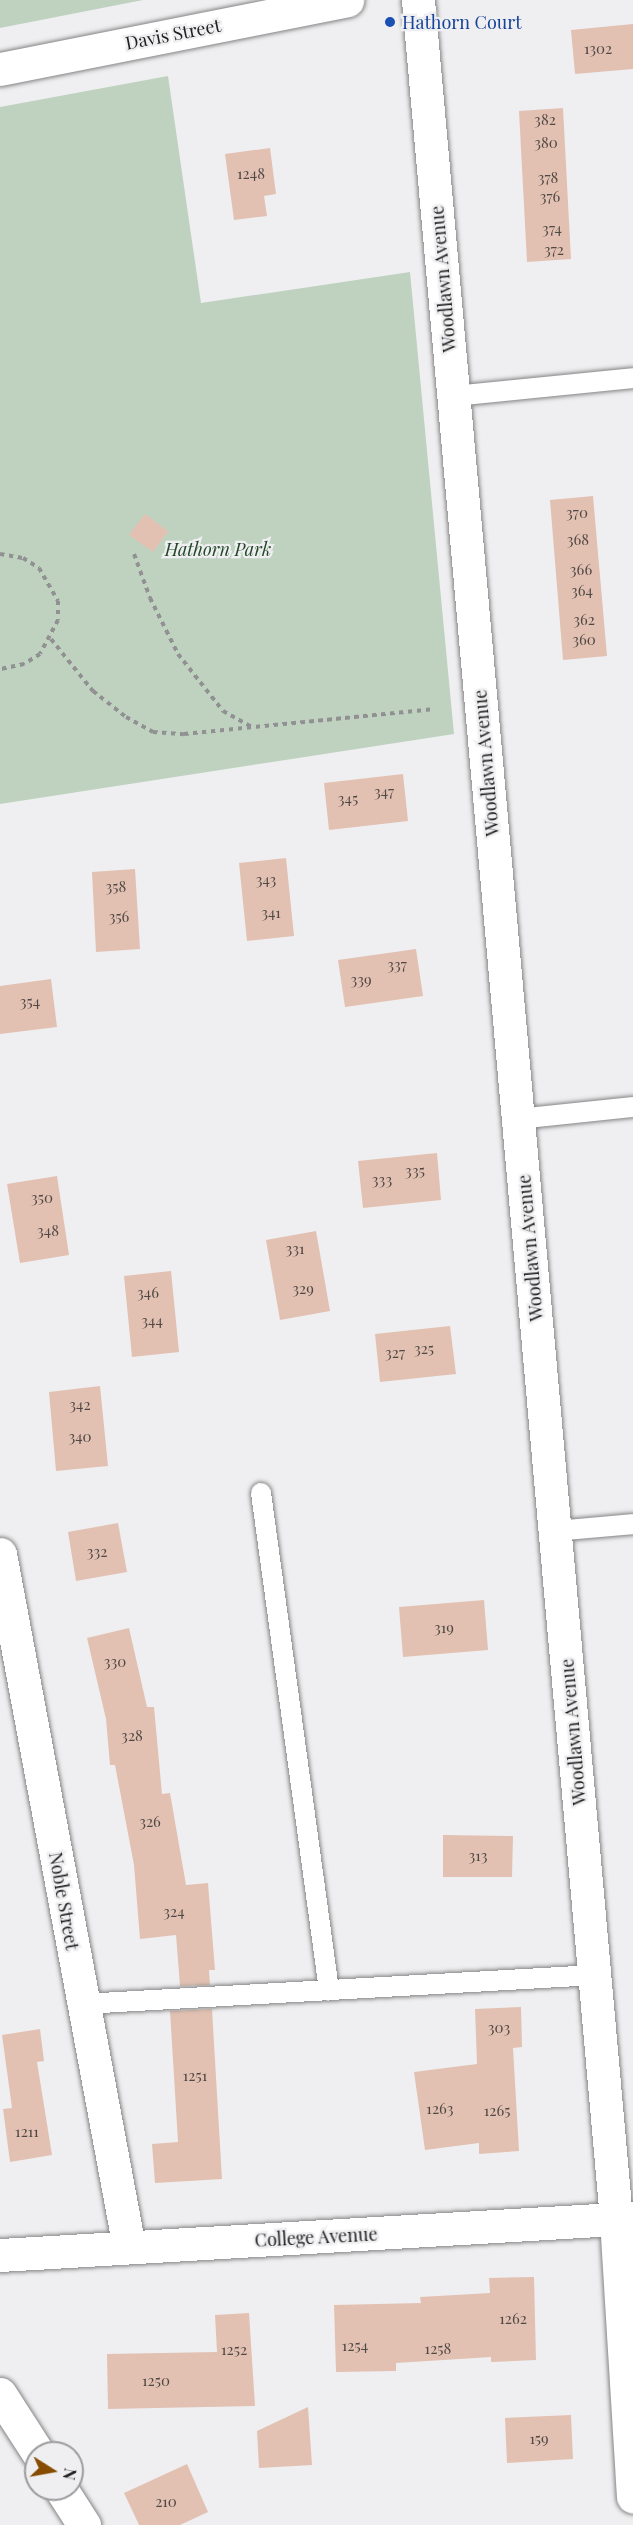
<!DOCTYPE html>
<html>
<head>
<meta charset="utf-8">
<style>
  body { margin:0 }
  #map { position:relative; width:633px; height:2525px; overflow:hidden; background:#efeff1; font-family:"Playfair Display",serif }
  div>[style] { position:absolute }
  .green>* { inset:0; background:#bfd2c0 }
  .building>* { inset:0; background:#e2c1b2 }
  .path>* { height:4px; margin-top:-2px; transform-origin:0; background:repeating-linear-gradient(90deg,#919193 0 4.5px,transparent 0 9px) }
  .roads { filter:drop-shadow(0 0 2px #858586) drop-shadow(0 0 2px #858586) }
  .service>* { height:20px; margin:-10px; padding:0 10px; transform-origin:10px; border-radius:10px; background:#fff }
  .minor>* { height:33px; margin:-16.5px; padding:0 16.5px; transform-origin:16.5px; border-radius:16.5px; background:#fff }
  .tertiary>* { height:33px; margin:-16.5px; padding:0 16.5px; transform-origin:16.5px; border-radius:16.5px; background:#fff }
  .primary>* { height:33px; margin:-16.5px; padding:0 16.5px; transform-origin:16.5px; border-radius:16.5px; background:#fff }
  .dots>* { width:16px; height:16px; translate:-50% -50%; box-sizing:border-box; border:3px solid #efeff1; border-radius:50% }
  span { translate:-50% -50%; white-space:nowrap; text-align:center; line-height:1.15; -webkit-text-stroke:4.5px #efeff1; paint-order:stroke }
  .number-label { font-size:15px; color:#504845 }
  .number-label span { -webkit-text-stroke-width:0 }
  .transit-label { font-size:18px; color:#164399 }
  .left { translate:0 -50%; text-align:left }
  .street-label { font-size:18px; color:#202021 }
  .park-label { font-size:18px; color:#214927; font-style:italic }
  .north { position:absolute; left:24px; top:2441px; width:60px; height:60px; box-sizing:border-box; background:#efeff1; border:2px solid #9c9c9e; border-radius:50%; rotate:101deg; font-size:16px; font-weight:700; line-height:24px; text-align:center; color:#202021 }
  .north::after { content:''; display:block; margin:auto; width:21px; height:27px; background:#864c01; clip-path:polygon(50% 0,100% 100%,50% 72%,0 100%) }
</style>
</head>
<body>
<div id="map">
  <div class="green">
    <div style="clip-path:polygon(0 0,143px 0,0 28px)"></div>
    <div style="clip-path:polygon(168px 76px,201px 303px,410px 272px,454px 734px,0 804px,0 107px)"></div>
  </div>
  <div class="building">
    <div style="clip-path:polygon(633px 24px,633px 69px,575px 74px,571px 30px)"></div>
    <div style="clip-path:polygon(563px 108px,571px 259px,527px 262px,519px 111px)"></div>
    <div style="clip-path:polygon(270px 148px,276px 194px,264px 196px,267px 216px,234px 220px,225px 154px)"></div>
    <div style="clip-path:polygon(593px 496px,607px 656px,563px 660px,550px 500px)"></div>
    <div style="clip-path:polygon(145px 514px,168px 531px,153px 552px,129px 535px)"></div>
    <div style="clip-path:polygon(403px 774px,408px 821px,329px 830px,324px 783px)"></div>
    <div style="clip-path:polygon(286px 858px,294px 936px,247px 941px,239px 863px)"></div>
    <div style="clip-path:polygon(135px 869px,140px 949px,96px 952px,92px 872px)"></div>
    <div style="clip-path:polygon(416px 949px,423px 996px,345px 1007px,338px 960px)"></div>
    <div style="clip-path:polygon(51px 979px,57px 1027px,0 1034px,0 986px)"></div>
    <div style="clip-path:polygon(437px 1153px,441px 1200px,363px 1208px,358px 1161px)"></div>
    <div style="clip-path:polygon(57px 1176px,69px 1255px,20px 1263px,7px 1184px)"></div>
    <div style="clip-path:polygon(316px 1231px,330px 1311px,280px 1320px,266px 1240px)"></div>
    <div style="clip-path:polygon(171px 1271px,179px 1352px,132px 1357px,124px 1276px)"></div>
    <div style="clip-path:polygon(450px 1326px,456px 1374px,380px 1382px,375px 1334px)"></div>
    <div style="clip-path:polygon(100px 1386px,108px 1466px,56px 1471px,49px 1392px)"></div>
    <div style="clip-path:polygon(118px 1523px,127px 1572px,76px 1581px,68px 1532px)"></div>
    <div style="clip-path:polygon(484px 1600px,488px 1650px,403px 1657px,399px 1607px)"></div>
    <div style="clip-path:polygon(129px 1628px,147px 1707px,154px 1707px,162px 1794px,170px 1793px,186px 1885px,208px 1883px,215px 1970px,209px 1970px,210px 1985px,180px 1986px,176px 1935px,140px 1939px,134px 1865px,115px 1765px,110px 1765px,106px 1719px,87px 1638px)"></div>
    <div style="clip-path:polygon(443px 1835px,513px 1836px,512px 1877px,443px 1877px)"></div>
    <div style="clip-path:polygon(521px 2007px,522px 2047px,513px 2048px,519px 2151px,479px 2154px,479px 2143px,425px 2150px,414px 2072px,477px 2064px,475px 2009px)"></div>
    <div style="clip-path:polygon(212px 2009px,222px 2179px,155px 2183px,152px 2144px,178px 2142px,170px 2011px)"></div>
    <div style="clip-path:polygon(40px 2029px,44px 2061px,37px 2062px,52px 2155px,10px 2162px,3px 2109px,12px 2108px,2px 2035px)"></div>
    <div style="clip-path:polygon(534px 2277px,536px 2360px,491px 2362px,491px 2357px,396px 2363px,396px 2371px,336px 2372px,334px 2305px,421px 2303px,420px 2297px,490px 2293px,489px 2278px)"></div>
    <div style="clip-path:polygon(249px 2313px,255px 2406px,108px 2409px,107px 2354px,217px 2352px,215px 2315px)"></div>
    <div style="clip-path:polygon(308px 2407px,312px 2465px,259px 2468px,257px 2431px)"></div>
    <div style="clip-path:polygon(571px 2415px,573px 2459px,507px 2463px,505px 2418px)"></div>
    <div style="clip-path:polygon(187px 2464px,208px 2512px,180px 2525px,139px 2525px,124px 2493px)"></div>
  </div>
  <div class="path">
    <div style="left:0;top:554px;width:23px;rotate:10deg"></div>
    <div style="left:23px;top:558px;width:19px;rotate:32deg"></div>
    <div style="left:39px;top:568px;width:38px;rotate:60deg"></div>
    <div style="left:58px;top:601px;width:19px;rotate:90deg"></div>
    <div style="left:58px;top:620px;width:38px;rotate:118deg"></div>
    <div style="left:40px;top:654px;width:19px;rotate:148deg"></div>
    <div style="left:24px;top:664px;width:25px;rotate:168deg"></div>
    <div style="left:134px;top:554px;width:47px;rotate:70deg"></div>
    <div style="left:150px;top:598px;width:63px;rotate:63.4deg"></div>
    <div style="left:178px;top:654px;width:73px;rotate:51.7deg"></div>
    <div style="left:223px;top:711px;width:33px;rotate:29deg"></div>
    <div style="left:51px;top:639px;width:67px;rotate:51.1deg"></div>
    <div style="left:93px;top:691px;width:42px;rotate:38.2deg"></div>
    <div style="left:126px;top:717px;width:31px;rotate:29deg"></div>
    <div style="left:153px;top:732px;width:31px;rotate:4deg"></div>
    <div style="left:184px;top:734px;width:252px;rotate:-5.7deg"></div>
  </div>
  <div class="roads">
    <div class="service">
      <div style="left:454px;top:396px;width:180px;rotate:-5.7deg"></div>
      <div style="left:518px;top:1119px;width:116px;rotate:-6deg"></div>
      <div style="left:261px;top:1493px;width:502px;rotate:82.21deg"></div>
      <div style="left:555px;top:1531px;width:78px;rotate:-5.1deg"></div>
      <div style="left:83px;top:2004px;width:513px;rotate:-3.24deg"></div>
    </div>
    <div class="minor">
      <div style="left:418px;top:0;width:2228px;rotate:84.9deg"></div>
      <div style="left:0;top:1554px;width:705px;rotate:79.46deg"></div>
      <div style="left:0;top:2394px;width:70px;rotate:57.2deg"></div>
      <div style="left:61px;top:2489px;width:43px;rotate:57.4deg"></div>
    </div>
    <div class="tertiary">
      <div style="left:0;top:69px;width:354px;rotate:-11.2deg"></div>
    </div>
    <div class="primary">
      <div style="left:616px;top:2219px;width:278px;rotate:86.5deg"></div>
      <div style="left:0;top:2255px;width:634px;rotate:-3.35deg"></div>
    </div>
  </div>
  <div class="dots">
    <div style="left:390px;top:22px;background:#1a4fb4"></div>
  </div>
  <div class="number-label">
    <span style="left:598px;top:49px">1302</span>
    <span style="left:545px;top:120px">382</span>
    <span style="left:546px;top:143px">380</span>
    <span style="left:251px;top:174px">1248</span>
    <span style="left:548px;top:178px">378</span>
    <span style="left:550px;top:197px">376</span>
    <span style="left:552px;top:229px">374</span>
    <span style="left:554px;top:250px">372</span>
    <span style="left:577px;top:513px">370</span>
    <span style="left:578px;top:540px">368</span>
    <span style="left:581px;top:570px">366</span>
    <span style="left:582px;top:591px">364</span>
    <span style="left:584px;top:620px">362</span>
    <span style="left:584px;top:640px">360</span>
    <span style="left:384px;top:792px">347</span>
    <span style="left:348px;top:799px">345</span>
    <span style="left:266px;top:880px">343</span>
    <span style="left:116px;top:887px">358</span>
    <span style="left:271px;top:913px">341</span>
    <span style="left:119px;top:917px">356</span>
    <span style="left:397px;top:965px">337</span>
    <span style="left:361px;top:980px">339</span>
    <span style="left:30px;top:1002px">354</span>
    <span style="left:415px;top:1171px">335</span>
    <span style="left:382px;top:1180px">333</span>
    <span style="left:42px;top:1198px">350</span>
    <span style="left:48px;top:1231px">348</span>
    <span style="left:295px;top:1249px">331</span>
    <span style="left:303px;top:1289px">329</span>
    <span style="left:148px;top:1293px">346</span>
    <span style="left:152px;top:1321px">344</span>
    <span style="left:424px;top:1349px">325</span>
    <span style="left:395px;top:1353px">327</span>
    <span style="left:80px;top:1405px">342</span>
    <span style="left:80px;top:1437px">340</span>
    <span style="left:97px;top:1552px">332</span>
    <span style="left:444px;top:1628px">319</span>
    <span style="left:115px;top:1662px">330</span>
    <span style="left:132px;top:1736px">328</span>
    <span style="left:150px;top:1822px">326</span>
    <span style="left:478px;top:1856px">313</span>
    <span style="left:174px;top:1912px">324</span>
    <span style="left:499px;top:2028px">303</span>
    <span style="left:195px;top:2076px">1251</span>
    <span style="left:440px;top:2109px">1263</span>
    <span style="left:497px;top:2111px">1265</span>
    <span style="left:27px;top:2132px">1211</span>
    <span style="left:513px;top:2319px">1262</span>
    <span style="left:355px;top:2346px">1254</span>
    <span style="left:438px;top:2349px">1258</span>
    <span style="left:234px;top:2350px">1252</span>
    <span style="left:156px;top:2381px">1250</span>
    <span style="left:539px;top:2439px">159</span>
    <span style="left:166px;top:2502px">210</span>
  </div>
  <div class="transit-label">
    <span class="left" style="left:402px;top:22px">Hathorn Court</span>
  </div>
  <div class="street-label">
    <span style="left:173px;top:34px;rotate:-11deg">Davis Street</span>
    <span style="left:443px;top:279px;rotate:-95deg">Woodlawn Avenue</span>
    <span style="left:486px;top:763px;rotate:-95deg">Woodlawn Avenue</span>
    <span style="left:530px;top:1248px;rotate:-95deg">Woodlawn Avenue</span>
    <span style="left:573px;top:1732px;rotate:-95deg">Woodlawn Avenue</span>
    <span style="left:64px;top:1901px;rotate:80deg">Noble Street</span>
    <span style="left:316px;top:2237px;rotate:-3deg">College Avenue</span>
  </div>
  <div class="park-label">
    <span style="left:218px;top:549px">Hathorn Park</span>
  </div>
  <div class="north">N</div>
</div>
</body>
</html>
